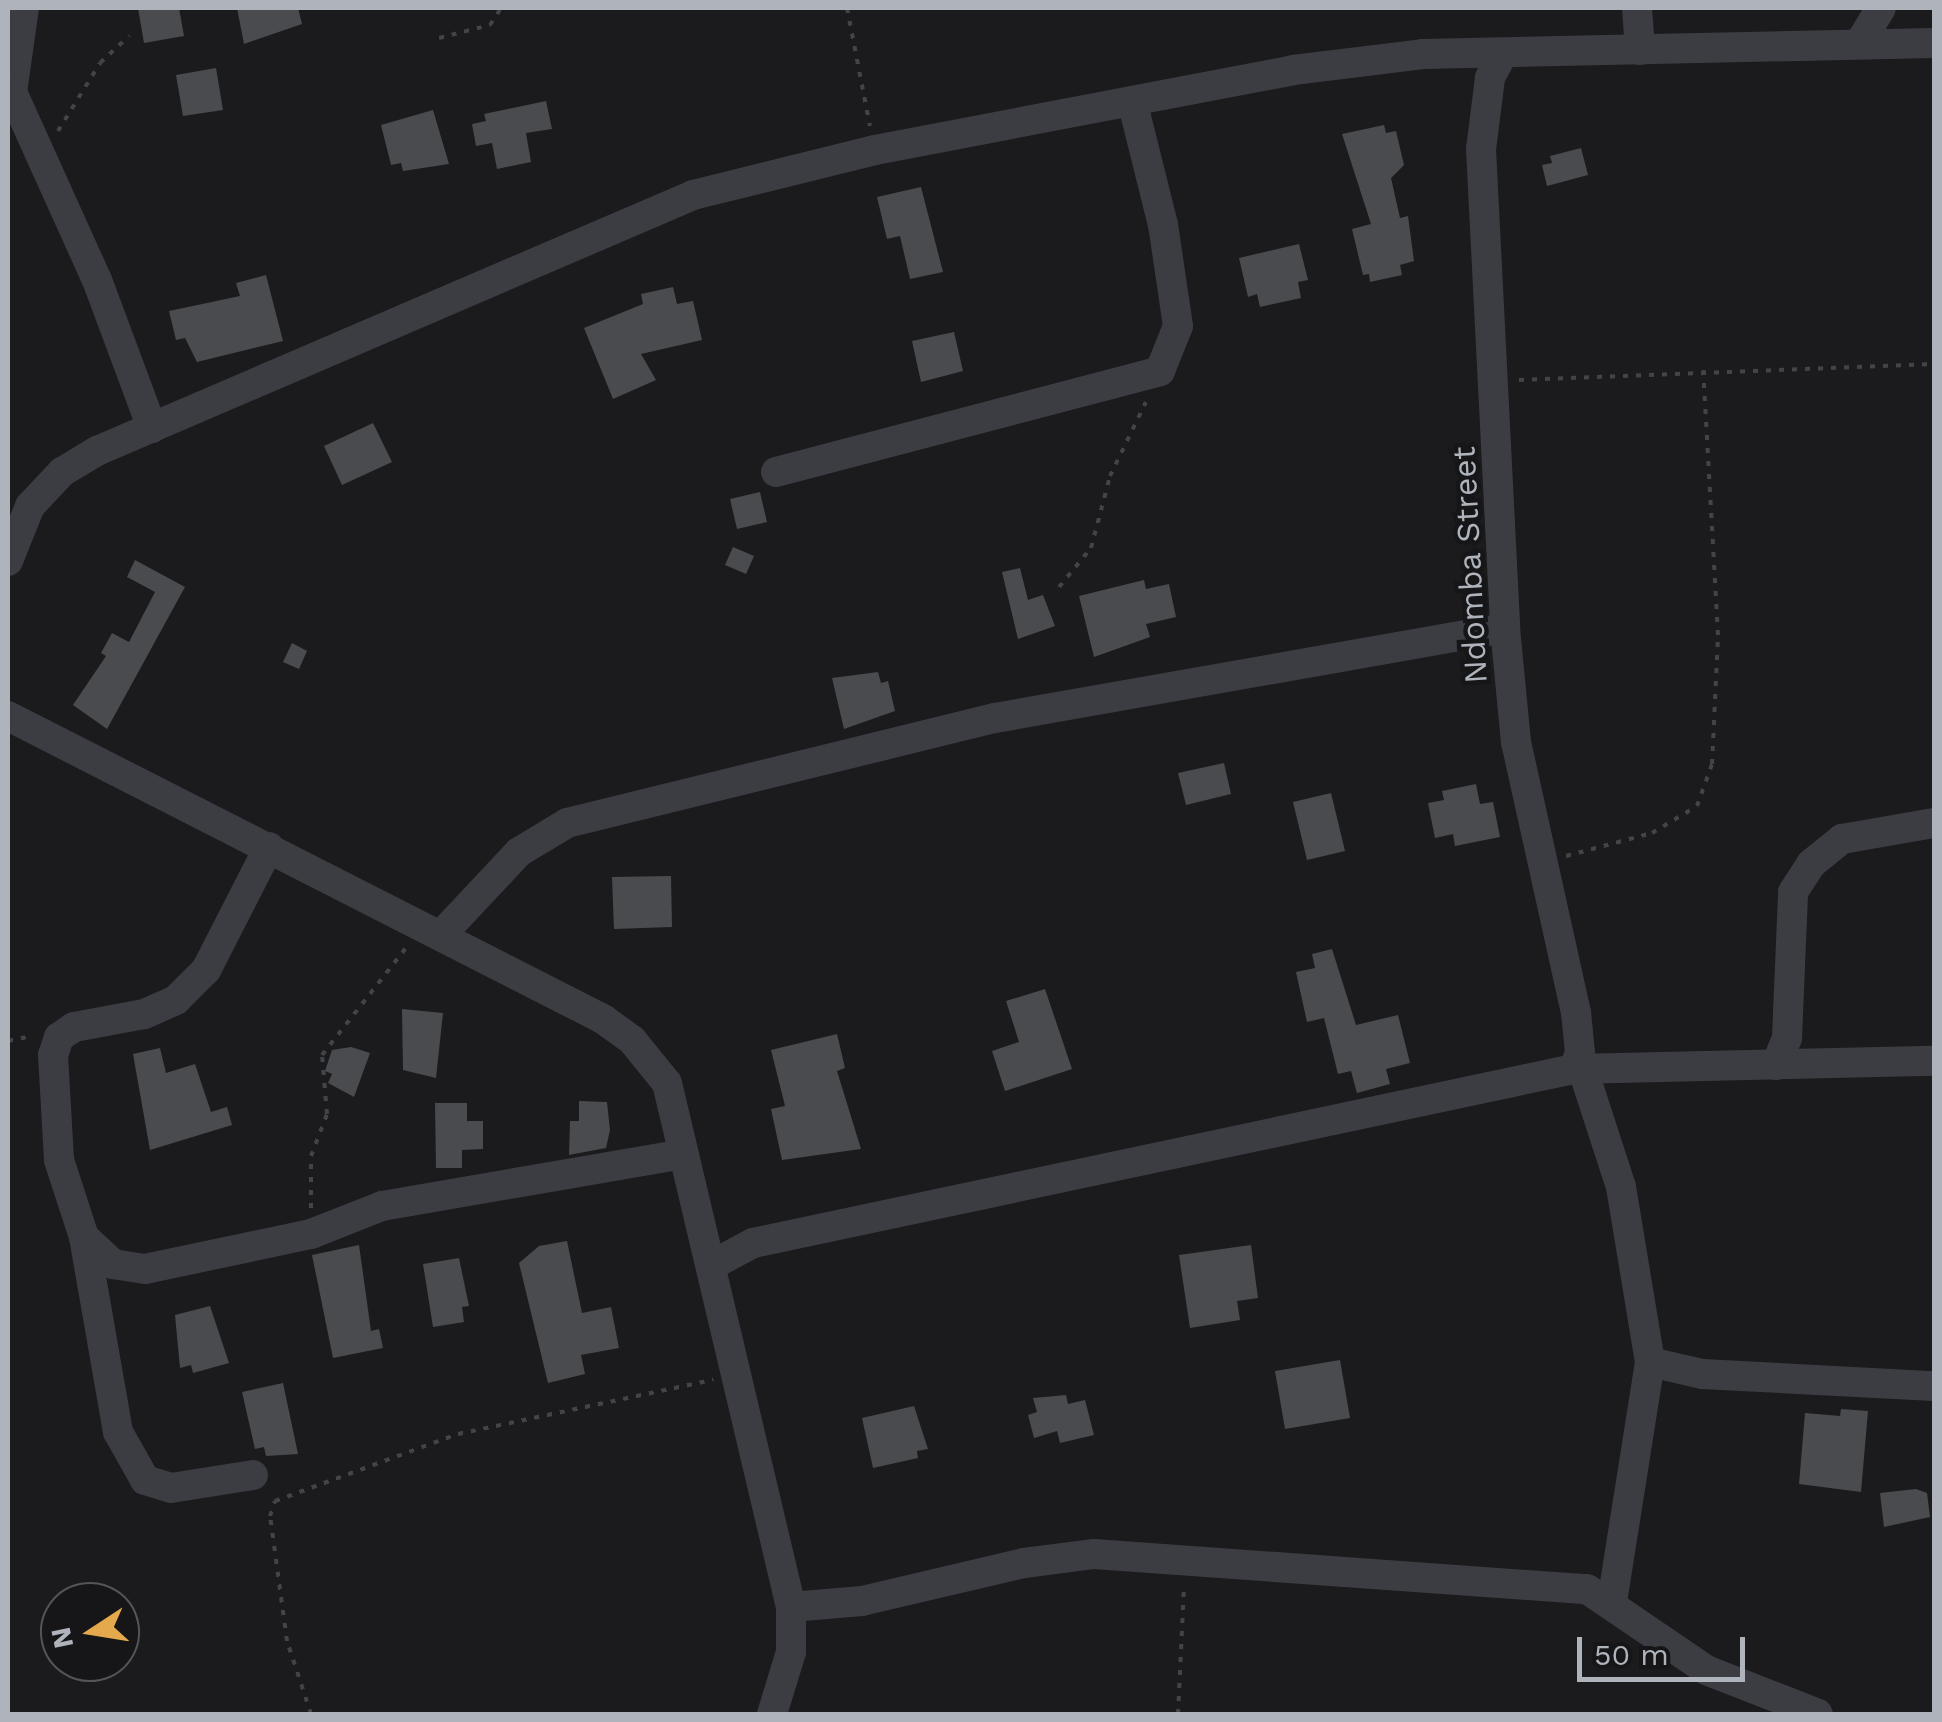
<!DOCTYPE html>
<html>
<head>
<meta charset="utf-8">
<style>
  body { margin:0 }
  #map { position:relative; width:1942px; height:1722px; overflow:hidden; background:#1b1b1d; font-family:"Work Sans",sans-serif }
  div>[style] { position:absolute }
  .building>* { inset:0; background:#4a4b4f }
  .path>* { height:4px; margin-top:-2px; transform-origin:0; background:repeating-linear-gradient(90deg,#424449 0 5px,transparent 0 13px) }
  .minor>* { height:30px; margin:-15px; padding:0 15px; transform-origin:15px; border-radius:15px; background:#3c3d42 }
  span { translate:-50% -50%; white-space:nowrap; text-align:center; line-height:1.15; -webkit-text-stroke:9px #161618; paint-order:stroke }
  .street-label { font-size:32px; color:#afb3bb }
  .frame { position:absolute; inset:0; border:10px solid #afb3bb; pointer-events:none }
  .north { position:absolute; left:40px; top:1582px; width:100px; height:100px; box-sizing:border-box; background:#161618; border:2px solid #535559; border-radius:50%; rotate:258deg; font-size:28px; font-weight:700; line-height:40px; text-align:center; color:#afb3bb }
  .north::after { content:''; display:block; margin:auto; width:35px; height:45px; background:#e4a94c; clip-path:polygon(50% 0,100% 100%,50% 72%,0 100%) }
  .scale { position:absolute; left:1577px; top:1637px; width:168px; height:45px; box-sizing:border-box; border:5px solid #afb3bb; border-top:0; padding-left:12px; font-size:30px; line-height:35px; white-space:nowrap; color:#afb3bb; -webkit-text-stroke:8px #161618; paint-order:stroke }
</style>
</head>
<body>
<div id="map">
  <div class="building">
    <div style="clip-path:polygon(138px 8px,179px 8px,184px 36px,144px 43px)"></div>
    <div style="clip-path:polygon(237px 8px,298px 8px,302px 24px,244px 44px)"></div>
    <div style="clip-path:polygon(216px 68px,223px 110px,183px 116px,176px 75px)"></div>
    <div style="clip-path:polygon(546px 101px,552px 129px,526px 133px,531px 162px,497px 169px,492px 143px,476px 146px,472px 124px,486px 121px,484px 114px)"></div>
    <div style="clip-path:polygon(433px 110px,449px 164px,403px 171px,401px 163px,391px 165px,381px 125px)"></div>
    <div style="clip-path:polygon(1384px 125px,1386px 133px,1396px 131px,1404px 165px,1391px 178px,1400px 218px,1408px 216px,1414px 261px,1400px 265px,1402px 275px,1370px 282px,1369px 274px,1363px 275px,1352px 229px,1371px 224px,1342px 134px)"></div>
    <div style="clip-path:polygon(1581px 148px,1588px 175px,1547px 186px,1542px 165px,1552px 163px,1550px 156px)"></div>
    <div style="clip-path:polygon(921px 187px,943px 272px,910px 279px,900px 236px,887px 239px,877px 197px)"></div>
    <div style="clip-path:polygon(1299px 244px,1308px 280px,1298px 282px,1301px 298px,1260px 307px,1257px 294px,1248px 297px,1239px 258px)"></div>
    <div style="clip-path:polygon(266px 275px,283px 341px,197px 362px,185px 338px,176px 340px,169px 311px,240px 296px,236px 283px)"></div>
    <div style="clip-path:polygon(673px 287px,677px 304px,693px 301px,702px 340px,641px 354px,656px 380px,613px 399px,584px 328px,643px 304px,641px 294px)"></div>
    <div style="clip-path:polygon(954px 332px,963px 371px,921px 382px,912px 341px)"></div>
    <div style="clip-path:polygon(373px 423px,392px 462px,342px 485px,324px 446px)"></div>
    <div style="clip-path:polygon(760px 492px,767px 522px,737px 529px,730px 499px)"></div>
    <div style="clip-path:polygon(733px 547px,754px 556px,746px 574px,725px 565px)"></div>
    <div style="clip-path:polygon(135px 560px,185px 587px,107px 729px,73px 705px,106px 656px,101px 653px,112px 633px,129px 642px,155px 592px,127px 577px)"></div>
    <div style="clip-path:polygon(1020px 568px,1028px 600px,1043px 595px,1055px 626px,1018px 639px,1002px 572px)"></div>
    <div style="clip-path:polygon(1144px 580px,1146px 589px,1169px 584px,1176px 617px,1146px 624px,1150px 637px,1094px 657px,1079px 596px)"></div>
    <div style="clip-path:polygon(292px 643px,307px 651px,299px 669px,283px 662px)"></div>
    <div style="clip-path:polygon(878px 672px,881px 683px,888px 681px,895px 711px,844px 729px,832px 678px)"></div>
    <div style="clip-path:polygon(1224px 763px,1231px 794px,1186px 805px,1178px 773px)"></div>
    <div style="clip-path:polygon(1476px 784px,1480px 804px,1493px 802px,1500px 837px,1455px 846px,1453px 834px,1435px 838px,1428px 803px,1444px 800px,1442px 791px)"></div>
    <div style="clip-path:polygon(1331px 793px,1345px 851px,1307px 860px,1293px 802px)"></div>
    <div style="clip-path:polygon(671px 876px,672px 927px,614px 929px,612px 877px)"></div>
    <div style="clip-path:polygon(1332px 949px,1356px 1025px,1398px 1015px,1410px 1063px,1386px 1069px,1390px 1084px,1357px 1093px,1351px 1071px,1338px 1074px,1324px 1018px,1307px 1022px,1296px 972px,1315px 968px,1312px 954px)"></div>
    <div style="clip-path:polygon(1045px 989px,1072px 1069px,1005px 1091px,992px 1051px,1019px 1042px,1006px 1001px)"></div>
    <div style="clip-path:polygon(402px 1009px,443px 1013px,436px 1078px,403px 1070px)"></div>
    <div style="clip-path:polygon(837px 1034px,845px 1068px,837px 1071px,861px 1149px,782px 1160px,771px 1109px,785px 1106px,771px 1050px)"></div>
    <div style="clip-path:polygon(351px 1047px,370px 1053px,354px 1097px,328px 1083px,332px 1074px,325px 1071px,332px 1050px)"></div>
    <div style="clip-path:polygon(160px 1048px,166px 1073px,195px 1064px,211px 1112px,227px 1107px,232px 1125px,150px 1150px,133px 1054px)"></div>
    <div style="clip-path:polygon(579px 1101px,607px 1102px,610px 1130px,606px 1148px,569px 1155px,570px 1121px,579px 1121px)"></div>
    <div style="clip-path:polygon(435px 1103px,467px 1103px,467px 1121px,483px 1121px,483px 1149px,462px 1150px,462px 1168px,436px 1168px)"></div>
    <div style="clip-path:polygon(567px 1241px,582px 1313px,611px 1307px,619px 1348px,581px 1355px,585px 1374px,548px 1383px,519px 1263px,539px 1246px)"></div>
    <div style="clip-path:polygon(359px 1245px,371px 1331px,379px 1329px,383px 1348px,333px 1358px,312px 1255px)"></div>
    <div style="clip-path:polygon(1251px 1245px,1258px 1298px,1237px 1301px,1240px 1320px,1190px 1328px,1179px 1255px)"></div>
    <div style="clip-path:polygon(459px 1258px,469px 1306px,462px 1307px,464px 1322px,433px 1327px,423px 1264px)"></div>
    <div style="clip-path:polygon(210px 1306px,229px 1363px,193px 1373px,191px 1365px,180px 1368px,175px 1315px)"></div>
    <div style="clip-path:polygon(1340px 1360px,1350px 1418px,1285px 1429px,1275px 1371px)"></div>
    <div style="clip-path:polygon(283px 1383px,298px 1454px,266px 1456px,264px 1447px,255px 1449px,242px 1392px)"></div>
    <div style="clip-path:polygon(1066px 1395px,1068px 1404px,1085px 1400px,1094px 1435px,1060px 1443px,1057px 1431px,1034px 1438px,1028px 1415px,1037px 1412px,1033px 1398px)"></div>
    <div style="clip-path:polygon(914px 1406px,928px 1449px,917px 1451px,918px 1458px,873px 1468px,862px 1418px)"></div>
    <div style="clip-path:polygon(1841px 1409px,1868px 1411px,1861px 1492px,1799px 1484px,1805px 1413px,1840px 1416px)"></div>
    <div style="clip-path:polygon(1916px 1489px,1927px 1493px,1930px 1517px,1884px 1527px,1880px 1493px)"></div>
  </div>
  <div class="path">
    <div style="left:847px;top:8px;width:120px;rotate:79deg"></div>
    <div style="left:439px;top:38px;width:53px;rotate:-14.3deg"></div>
    <div style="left:490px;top:25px;width:20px;rotate:-57deg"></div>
    <div style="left:58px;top:131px;width:80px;rotate:-58.3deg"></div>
    <div style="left:100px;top:63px;width:40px;rotate:-43deg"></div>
    <div style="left:1519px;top:380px;width:415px;rotate:-2.2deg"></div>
    <div style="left:1059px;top:587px;width:50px;rotate:-50.6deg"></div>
    <div style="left:1091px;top:548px;width:74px;rotate:-75.2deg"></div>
    <div style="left:1110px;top:476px;width:82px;rotate:-64.1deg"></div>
    <div style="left:1566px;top:856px;width:89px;rotate:-15deg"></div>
    <div style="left:1652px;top:833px;width:52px;rotate:-31deg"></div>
    <div style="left:1697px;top:806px;width:45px;rotate:-70.3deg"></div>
    <div style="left:1712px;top:764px;width:129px;rotate:-87.3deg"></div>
    <div style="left:1718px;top:635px;width:266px;rotate:-93.2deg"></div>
    <div style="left:8px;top:1041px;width:24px;rotate:-12deg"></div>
    <div style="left:311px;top:1208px;width:52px;rotate:-90deg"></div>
    <div style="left:311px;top:1156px;width:45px;rotate:-69.1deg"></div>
    <div style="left:327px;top:1114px;width:59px;rotate:-94.8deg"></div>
    <div style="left:322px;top:1055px;width:135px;rotate:-51.9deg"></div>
    <div style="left:311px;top:1714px;width:77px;rotate:-108.2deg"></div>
    <div style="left:287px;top:1641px;width:126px;rotate:-97.7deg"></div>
    <div style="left:270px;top:1516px;width:16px;rotate:-72deg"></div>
    <div style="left:275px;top:1501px;width:195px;rotate:-20.1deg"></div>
    <div style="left:458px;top:1434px;width:261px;rotate:-12deg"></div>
    <div style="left:1178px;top:1714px;width:128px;rotate:-87.3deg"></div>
  </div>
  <div class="minor">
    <div style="left:24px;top:8px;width:85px;rotate:98.1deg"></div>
    <div style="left:12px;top:92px;width:206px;rotate:65.7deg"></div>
    <div style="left:97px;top:280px;width:158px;rotate:69.6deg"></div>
    <div style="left:1637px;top:8px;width:42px;rotate:85.9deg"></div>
    <div style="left:1859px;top:44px;width:42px;rotate:-58.6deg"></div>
    <div style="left:1502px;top:55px;width:26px;rotate:118deg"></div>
    <div style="left:1490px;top:78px;width:72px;rotate:97.2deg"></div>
    <div style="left:1481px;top:149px;width:480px;rotate:87.1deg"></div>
    <div style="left:1505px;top:628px;width:115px;rotate:84.5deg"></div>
    <div style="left:1516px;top:742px;width:277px;rotate:77.5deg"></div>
    <div style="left:1576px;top:1012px;width:41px;rotate:84.4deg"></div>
    <div style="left:1580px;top:1053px;width:17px;rotate:111deg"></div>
    <div style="left:776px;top:472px;width:397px;rotate:-14.7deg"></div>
    <div style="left:1160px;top:371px;width:48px;rotate:-68.2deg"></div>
    <div style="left:1178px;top:326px;width:102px;rotate:-98.4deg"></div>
    <div style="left:1163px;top:225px;width:124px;rotate:-104deg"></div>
    <div style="left:8px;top:561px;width:59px;rotate:-68.2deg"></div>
    <div style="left:30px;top:506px;width:47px;rotate:-46.7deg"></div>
    <div style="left:62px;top:472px;width:41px;rotate:-31deg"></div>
    <div style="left:97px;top:451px;width:649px;rotate:-23.24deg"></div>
    <div style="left:693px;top:195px;width:187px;rotate:-13.9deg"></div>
    <div style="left:875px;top:150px;width:426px;rotate:-10.8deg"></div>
    <div style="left:1293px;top:70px;width:131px;rotate:-7deg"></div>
    <div style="left:1423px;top:54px;width:511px;rotate:-1.23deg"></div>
    <div style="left:8px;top:716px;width:668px;rotate:26.99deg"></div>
    <div style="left:603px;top:1019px;width:36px;rotate:36deg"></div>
    <div style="left:632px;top:1040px;width:55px;rotate:50.9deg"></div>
    <div style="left:667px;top:1083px;width:538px;rotate:76.69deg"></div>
    <div style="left:791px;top:1607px;width:45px;rotate:90deg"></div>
    <div style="left:791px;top:1652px;width:65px;rotate:107deg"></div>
    <div style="left:269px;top:847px;width:138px;rotate:117.1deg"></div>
    <div style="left:206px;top:970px;width:42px;rotate:135deg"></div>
    <div style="left:176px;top:1000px;width:35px;rotate:156deg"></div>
    <div style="left:144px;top:1014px;width:71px;rotate:169.5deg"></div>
    <div style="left:74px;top:1027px;width:18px;rotate:146deg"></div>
    <div style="left:59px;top:1037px;width:19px;rotate:108deg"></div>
    <div style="left:53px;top:1055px;width:105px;rotate:86.7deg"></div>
    <div style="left:59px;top:1160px;width:81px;rotate:72deg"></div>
    <div style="left:84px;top:1237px;width:40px;rotate:43deg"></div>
    <div style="left:113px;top:1264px;width:32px;rotate:9deg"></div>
    <div style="left:145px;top:1269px;width:170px;rotate:-11.9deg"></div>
    <div style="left:311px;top:1234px;width:76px;rotate:-21.5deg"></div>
    <div style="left:382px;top:1206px;width:306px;rotate:-9.8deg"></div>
    <div style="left:442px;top:934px;width:112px;rotate:-46.8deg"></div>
    <div style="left:519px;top:852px;width:56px;rotate:-31.1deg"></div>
    <div style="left:567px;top:823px;width:441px;rotate:-13.8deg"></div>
    <div style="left:995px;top:718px;width:518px;rotate:-10.01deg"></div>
    <div style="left:1776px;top:1065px;width:29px;rotate:-68deg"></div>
    <div style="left:1787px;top:1038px;width:146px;rotate:-87.6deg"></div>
    <div style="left:1793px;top:892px;width:33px;rotate:-57deg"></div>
    <div style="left:1811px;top:864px;width:40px;rotate:-39deg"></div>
    <div style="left:1842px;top:839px;width:93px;rotate:-9.9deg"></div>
    <div style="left:1583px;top:1070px;width:123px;rotate:72deg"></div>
    <div style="left:1621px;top:1187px;width:177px;rotate:80.6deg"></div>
    <div style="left:1650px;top:1362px;width:53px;rotate:13deg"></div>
    <div style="left:1702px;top:1374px;width:232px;rotate:3deg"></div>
    <div style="left:84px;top:1237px;width:198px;rotate:80.1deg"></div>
    <div style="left:118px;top:1432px;width:55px;rotate:60.6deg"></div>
    <div style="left:145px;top:1480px;width:27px;rotate:17deg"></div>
    <div style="left:171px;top:1488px;width:83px;rotate:-9deg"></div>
    <div style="left:712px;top:1265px;width:47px;rotate:-28.2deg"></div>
    <div style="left:753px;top:1243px;width:839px;rotate:-11.97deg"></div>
    <div style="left:1574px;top:1069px;width:360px;rotate:-1.3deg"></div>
    <div style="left:1612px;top:1602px;width:243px;rotate:-81deg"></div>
    <div style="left:791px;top:1607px;width:71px;rotate:-4.8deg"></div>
    <div style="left:862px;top:1601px;width:166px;rotate:-13.2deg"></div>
    <div style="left:1024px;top:1563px;width:71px;rotate:-7.3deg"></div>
    <div style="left:1094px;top:1554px;width:494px;rotate:4.1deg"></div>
    <div style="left:1587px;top:1589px;width:144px;rotate:34.2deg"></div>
    <div style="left:1706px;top:1670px;width:120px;rotate:21.4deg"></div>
  </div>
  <div class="street-label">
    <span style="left:1470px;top:565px;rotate:-93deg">Ndomba Street</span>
  </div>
  <div class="frame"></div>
  <div class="north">N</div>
  <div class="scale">50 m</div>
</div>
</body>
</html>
